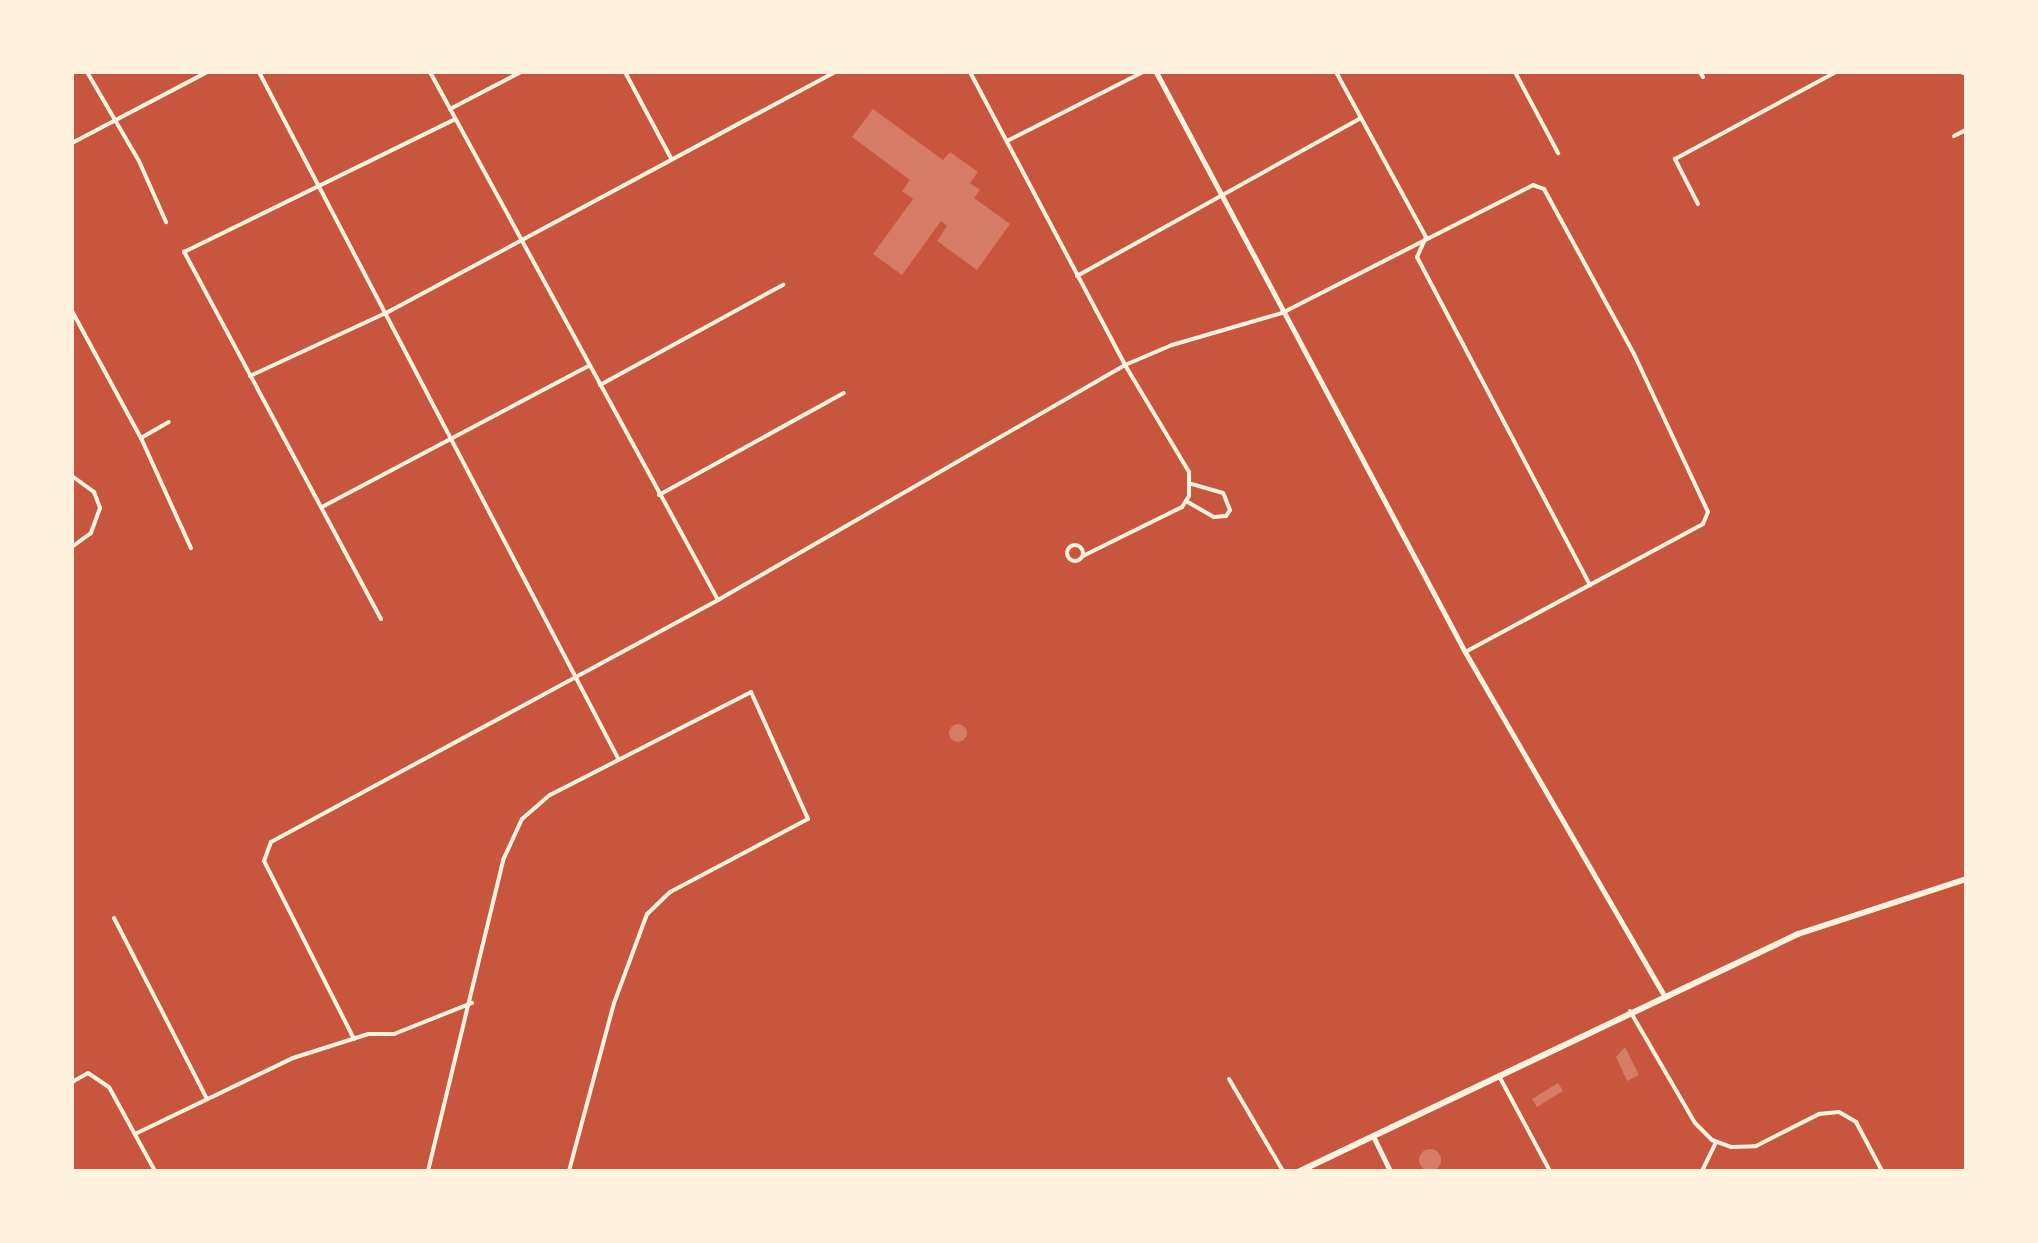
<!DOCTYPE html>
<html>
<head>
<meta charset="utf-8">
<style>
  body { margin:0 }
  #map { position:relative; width:2038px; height:1243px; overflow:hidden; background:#c8553d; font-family:Overpass,sans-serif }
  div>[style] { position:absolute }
  .building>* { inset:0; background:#d67c66 }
  .round { border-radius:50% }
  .minor>* { height:4px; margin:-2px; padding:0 2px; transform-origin:2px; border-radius:2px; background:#fff3e0 }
  .minor>.ring { margin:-2px; padding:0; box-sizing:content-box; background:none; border:4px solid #fff3e0; border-radius:50% }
  .tertiary>* { height:5px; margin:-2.5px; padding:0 2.5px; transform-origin:2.5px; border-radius:2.5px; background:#fff3e0 }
  .secondary>* { height:6px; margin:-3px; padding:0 3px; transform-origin:3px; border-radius:3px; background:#fff3e0 }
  span { translate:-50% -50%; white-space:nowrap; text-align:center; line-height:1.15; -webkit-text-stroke:6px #fff3e0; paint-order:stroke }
  .frame { position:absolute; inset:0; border:74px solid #fff3e0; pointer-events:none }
</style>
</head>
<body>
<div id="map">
  <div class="building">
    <div style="clip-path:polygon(873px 109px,943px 160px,950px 152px,978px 172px,970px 183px,980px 190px,974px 198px,1010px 224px,977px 270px,937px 241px,947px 226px,941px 221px,902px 275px,873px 254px,913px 199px,902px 191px,910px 180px,852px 137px)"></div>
    <div class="round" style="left:949px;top:724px;width:18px;height:18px"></div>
    <div style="clip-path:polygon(1625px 1047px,1639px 1075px,1627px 1081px,1616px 1057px)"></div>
    <div style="clip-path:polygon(1558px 1083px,1563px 1091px,1537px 1107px,1532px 1099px)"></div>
    <div class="round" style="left:1419px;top:1149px;width:22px;height:22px"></div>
  </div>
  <div class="minor">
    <div style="left:87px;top:72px;width:103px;rotate:59.7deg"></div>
    <div style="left:139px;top:161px;width:67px;rotate:66.1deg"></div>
    <div style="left:259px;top:72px;width:776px;rotate:62.38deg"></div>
    <div style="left:430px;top:72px;width:601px;rotate:61.39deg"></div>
    <div style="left:625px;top:72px;width:98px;rotate:61.9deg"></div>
    <div style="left:970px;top:72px;width:331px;rotate:62.1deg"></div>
    <div style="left:1125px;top:365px;width:125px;rotate:59.1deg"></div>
    <div style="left:1189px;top:472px;width:24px;rotate:90deg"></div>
    <div style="left:1189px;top:496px;width:13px;rotate:122deg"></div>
    <div style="left:1182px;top:507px;width:110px;rotate:153.7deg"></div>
    <div style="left:1336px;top:72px;width:188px;rotate:61.4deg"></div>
    <div style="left:1426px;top:237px;width:22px;rotate:114deg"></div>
    <div style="left:1417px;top:257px;width:371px;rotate:62.2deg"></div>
    <div style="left:1515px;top:72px;width:92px;rotate:62deg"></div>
    <div style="left:1700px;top:72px;width:6px;rotate:59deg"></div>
    <div style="left:1961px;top:72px;width:5px;rotate:22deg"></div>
    <div style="left:450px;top:109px;width:80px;rotate:-27.5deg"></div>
    <div style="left:1954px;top:136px;width:13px;rotate:-27deg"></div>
    <div style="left:1007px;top:141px;width:153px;rotate:-26.9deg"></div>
    <div style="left:72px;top:143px;width:153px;rotate:-27.7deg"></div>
    <div style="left:1698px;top:204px;width:51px;rotate:-117.1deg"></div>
    <div style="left:1675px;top:159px;width:183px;rotate:-28.4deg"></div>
    <div style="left:1077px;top:276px;width:325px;rotate:-29.1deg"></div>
    <div style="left:72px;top:311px;width:145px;rotate:61.5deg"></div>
    <div style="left:141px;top:438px;width:121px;rotate:65.6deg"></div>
    <div style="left:250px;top:376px;width:152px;rotate:-24.9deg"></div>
    <div style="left:388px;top:312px;width:507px;rotate:-28.23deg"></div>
    <div style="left:600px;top:385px;width:209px;rotate:-28.7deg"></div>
    <div style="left:141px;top:438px;width:32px;rotate:-30deg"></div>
    <div style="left:72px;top:476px;width:27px;rotate:36deg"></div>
    <div style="left:94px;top:492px;width:17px;rotate:69deg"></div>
    <div style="left:100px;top:508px;width:27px;rotate:110deg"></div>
    <div style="left:91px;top:533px;width:24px;rotate:144deg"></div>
    <div style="left:659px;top:495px;width:211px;rotate:-28.9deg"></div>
    <div style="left:1186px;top:501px;width:32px;rotate:30deg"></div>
    <div style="left:1214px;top:517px;width:12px;rotate:-5deg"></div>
    <div style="left:1226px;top:516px;width:7px;rotate:-56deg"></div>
    <div style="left:1230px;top:510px;width:18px;rotate:-112deg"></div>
    <div style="left:1223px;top:493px;width:33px;rotate:-164deg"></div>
    <div style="left:322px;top:507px;width:301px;rotate:-27.9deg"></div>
    <div class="ring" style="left:1067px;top:545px;width:12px;height:12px"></div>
    <div style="left:381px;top:619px;width:417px;rotate:-118.2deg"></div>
    <div style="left:184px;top:252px;width:302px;rotate:-26.1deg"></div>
    <div style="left:114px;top:918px;width:203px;rotate:62.8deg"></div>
    <div style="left:1630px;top:1011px;width:129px;rotate:59.9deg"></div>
    <div style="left:1695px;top:1123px;width:24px;rotate:45deg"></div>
    <div style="left:1712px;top:1140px;width:20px;rotate:20deg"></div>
    <div style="left:1731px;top:1147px;width:25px;rotate:-2deg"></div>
    <div style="left:1756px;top:1146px;width:71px;rotate:-26.9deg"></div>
    <div style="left:1819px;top:1114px;width:20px;rotate:-6deg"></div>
    <div style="left:1839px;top:1112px;width:20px;rotate:30deg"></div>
    <div style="left:1856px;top:1122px;width:55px;rotate:62deg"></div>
    <div style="left:354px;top:1039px;width:199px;rotate:-116.8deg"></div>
    <div style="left:264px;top:861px;width:20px;rotate:-70deg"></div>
    <div style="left:271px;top:842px;width:508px;rotate:-28.43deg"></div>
    <div style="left:718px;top:600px;width:470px;rotate:-30deg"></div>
    <div style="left:1125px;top:365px;width:51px;rotate:-23.1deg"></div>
    <div style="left:1172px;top:345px;width:115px;rotate:-16.2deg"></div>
    <div style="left:1282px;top:313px;width:282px;rotate:-27deg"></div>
    <div style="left:1533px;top:185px;width:12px;rotate:20deg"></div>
    <div style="left:1544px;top:189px;width:188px;rotate:61.4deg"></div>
    <div style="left:1634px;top:354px;width:174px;rotate:64.9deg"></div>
    <div style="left:1708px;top:512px;width:13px;rotate:113deg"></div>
    <div style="left:1703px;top:524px;width:270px;rotate:151.7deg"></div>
    <div style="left:1499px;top:1076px;width:108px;rotate:61.8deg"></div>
    <div style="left:1229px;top:1079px;width:107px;rotate:59.6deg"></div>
    <div style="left:72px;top:1082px;width:18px;rotate:-29deg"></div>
    <div style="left:88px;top:1073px;width:25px;rotate:34deg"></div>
    <div style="left:109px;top:1087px;width:96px;rotate:61.3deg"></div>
    <div style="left:135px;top:1134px;width:175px;rotate:-25.7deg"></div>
    <div style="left:293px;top:1058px;width:79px;rotate:-17.7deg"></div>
    <div style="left:368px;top:1034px;width:26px"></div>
    <div style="left:394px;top:1034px;width:84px;rotate:-21.7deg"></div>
    <div style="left:428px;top:1171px;width:320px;rotate:-76.4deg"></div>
    <div style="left:503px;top:860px;width:45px;rotate:-65.1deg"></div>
    <div style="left:522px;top:819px;width:37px;rotate:-41deg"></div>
    <div style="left:550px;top:795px;width:226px;rotate:-27.1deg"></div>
    <div style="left:751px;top:692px;width:139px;rotate:65.8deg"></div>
    <div style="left:808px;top:819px;width:156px;rotate:152.1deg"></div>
    <div style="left:670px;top:892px;width:32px;rotate:136deg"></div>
    <div style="left:647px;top:914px;width:95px;rotate:110.3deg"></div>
    <div style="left:614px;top:1003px;width:174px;rotate:105deg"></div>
    <div style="left:1702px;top:1171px;width:32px;rotate:-64deg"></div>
  </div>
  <div class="tertiary">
    <div style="left:1156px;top:72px;width:657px;rotate:61.95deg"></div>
    <div style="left:1465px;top:652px;width:399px;rotate:59.9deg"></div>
    <div style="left:1374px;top:1138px;width:37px;rotate:64deg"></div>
  </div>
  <div class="secondary">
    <div style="left:1300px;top:1171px;width:552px;rotate:-25.45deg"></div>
    <div style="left:1798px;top:934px;width:177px;rotate:-18.1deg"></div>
  </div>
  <div class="frame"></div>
</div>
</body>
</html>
